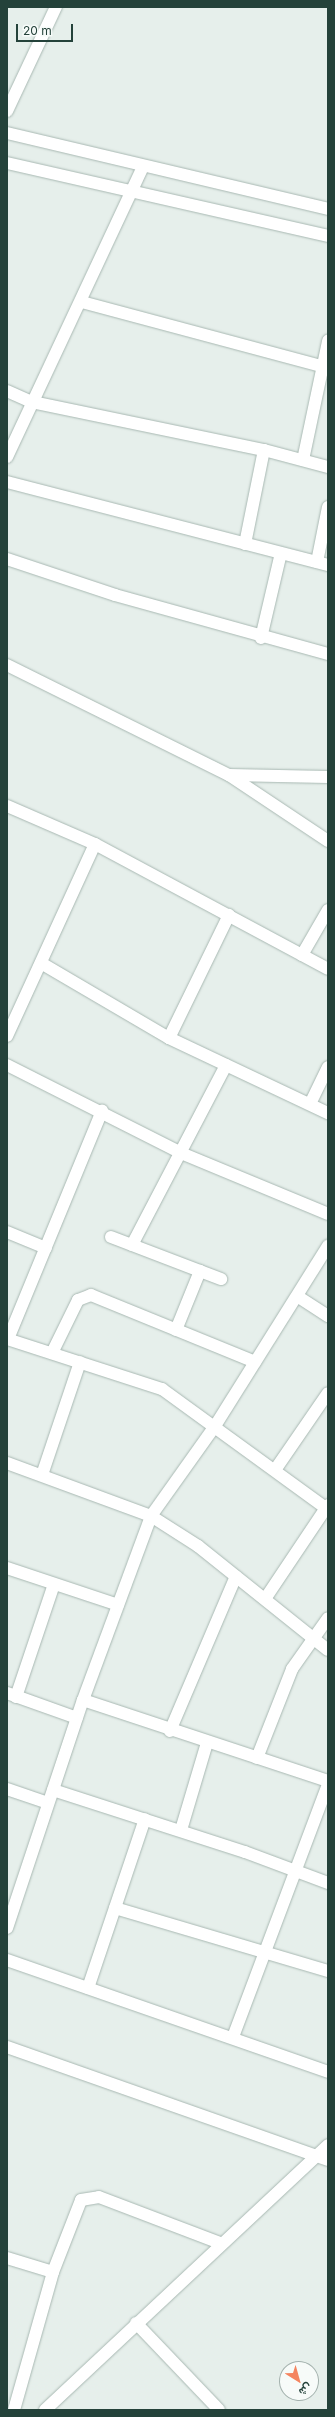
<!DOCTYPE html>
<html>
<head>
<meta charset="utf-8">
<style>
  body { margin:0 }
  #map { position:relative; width:335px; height:2417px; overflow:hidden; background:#e6efeb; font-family:Inter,Vazirmatn,sans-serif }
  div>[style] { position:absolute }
  .roads { filter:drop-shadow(0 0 1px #a8b8b2) drop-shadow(0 0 1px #a8b8b2) }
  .minor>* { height:12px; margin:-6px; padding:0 6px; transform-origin:6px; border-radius:6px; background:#fff }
  .secondary>* { height:12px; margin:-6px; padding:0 6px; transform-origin:6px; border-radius:6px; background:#fff }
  span { translate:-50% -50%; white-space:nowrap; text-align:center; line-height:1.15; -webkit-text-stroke:4px #f7fbf9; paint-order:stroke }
  .frame { position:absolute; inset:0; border:8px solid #24423a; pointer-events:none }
  .north { position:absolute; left:279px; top:2361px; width:40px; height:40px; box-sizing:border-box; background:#f7fbf9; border:1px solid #a3b1ad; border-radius:50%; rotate:143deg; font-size:11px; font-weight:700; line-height:16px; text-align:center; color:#24423a }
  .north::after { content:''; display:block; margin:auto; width:14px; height:18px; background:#f4845f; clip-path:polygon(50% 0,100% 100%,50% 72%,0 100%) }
  .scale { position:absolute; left:16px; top:24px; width:57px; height:18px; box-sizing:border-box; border:2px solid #24423a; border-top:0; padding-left:5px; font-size:12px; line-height:14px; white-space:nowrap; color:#24423a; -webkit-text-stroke:3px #f7fbf9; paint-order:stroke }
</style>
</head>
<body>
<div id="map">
  <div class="roads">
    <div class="minor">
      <div style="left:7px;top:133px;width:330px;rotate:13.3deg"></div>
      <div style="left:7px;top:163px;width:329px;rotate:12.8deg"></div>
      <div style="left:82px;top:302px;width:255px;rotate:15deg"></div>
      <div style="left:7px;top:391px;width:27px;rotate:24deg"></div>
      <div style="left:32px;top:402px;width:237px;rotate:11.7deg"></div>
      <div style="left:264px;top:450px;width:66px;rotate:14.9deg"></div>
      <div style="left:7px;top:457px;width:320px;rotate:-64.9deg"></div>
      <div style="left:303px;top:460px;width:122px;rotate:-78.1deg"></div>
      <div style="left:7px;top:482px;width:332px;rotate:14.5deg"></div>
      <div style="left:245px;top:544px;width:96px;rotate:-78.6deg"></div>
      <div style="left:7px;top:559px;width:114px;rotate:18.4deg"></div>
      <div style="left:115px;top:595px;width:221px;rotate:15.5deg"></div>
      <div style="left:317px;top:562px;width:56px;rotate:-78.7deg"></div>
      <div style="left:261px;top:638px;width:87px;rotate:-76.8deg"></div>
      <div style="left:7px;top:665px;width:248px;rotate:26.4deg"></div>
      <div style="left:229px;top:775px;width:119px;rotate:33.7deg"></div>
      <div style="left:229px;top:775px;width:99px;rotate:1.2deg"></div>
      <div style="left:7px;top:806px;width:96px;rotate:23.4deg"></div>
      <div style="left:95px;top:844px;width:264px;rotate:28.2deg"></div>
      <div style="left:302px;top:955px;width:52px;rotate:-60deg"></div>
      <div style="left:41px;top:963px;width:148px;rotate:30.4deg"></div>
      <div style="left:169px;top:1038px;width:176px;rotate:25.3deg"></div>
      <div style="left:7px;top:1036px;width:211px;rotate:-65.4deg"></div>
      <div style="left:169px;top:1038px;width:137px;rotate:-64deg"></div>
      <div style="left:7px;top:1065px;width:195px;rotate:26.8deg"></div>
      <div style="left:181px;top:1153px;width:159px;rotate:22.5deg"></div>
      <div style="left:310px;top:1104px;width:41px;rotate:-64.1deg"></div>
      <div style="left:7px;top:1232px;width:42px;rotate:22.3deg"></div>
      <div style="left:111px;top:1237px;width:118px;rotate:20.9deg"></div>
      <div style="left:132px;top:1245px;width:203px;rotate:-62.4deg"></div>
      <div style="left:297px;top:1296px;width:37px;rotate:33deg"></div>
      <div style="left:176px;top:1330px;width:64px;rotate:-67.9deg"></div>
      <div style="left:7px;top:1339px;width:163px;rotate:17.9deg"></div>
      <div style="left:162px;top:1389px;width:203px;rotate:36deg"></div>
      <div style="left:8px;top:1339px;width:247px;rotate:-67.6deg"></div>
      <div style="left:52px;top:1353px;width:59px;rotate:-63.9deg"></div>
      <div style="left:78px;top:1300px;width:14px;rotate:-21deg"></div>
      <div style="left:91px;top:1295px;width:177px;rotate:22.2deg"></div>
      <div style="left:7px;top:1463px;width:153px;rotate:20.2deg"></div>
      <div style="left:151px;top:1516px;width:56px;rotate:32.6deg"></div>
      <div style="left:198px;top:1546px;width:166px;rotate:38.7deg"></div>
      <div style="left:275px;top:1470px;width:93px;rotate:-55.5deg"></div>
      <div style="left:42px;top:1475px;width:119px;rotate:-71.4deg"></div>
      <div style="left:7px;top:1568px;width:117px;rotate:18.4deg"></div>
      <div style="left:265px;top:1599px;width:113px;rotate:-56.2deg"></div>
      <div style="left:7px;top:1693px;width:74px;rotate:19.7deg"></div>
      <div style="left:16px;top:1697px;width:119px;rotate:-71.4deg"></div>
      <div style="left:83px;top:1700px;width:258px;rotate:18.3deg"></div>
      <div style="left:170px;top:1731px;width:168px;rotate:-66.9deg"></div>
      <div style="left:257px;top:1758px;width:96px;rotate:-68.5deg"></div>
      <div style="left:292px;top:1669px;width:62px;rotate:-54.8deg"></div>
      <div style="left:7px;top:1789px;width:43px;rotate:18.9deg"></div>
      <div style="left:53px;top:1790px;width:202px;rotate:17.9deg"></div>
      <div style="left:245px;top:1852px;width:89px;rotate:20.5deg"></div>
      <div style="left:181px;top:1830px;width:91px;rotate:-73.4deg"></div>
      <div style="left:115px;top:1908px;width:222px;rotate:16.5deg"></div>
      <div style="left:7px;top:1928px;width:240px;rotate:-71.6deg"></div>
      <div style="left:83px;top:1700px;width:196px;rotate:-69.7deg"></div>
      <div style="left:151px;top:1516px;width:110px;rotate:-54.6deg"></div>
      <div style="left:215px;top:1426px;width:213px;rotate:-57.9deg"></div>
      <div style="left:7px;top:1960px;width:340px;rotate:19.2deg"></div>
      <div style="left:88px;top:1988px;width:178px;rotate:-71.4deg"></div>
      <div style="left:233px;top:2037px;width:270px;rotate:-69.4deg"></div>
      <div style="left:7px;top:2047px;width:340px;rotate:19.4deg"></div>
      <div style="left:7px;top:2258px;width:48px;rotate:16.9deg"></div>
      <div style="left:136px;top:2323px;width:120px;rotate:46.3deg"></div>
      <div style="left:14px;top:2410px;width:143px;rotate:-74.2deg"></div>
      <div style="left:53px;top:2272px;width:77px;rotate:-68.7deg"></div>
      <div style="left:81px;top:2200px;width:18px;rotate:-9deg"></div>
      <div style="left:99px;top:2197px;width:129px;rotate:20.8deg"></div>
      <div style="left:45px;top:2410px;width:388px;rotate:-43.1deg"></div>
    </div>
    <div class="secondary">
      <div style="left:7px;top:111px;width:115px;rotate:-64.8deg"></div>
    </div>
  </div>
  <div class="frame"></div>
  <div class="north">ش</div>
  <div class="scale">20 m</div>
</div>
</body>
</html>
